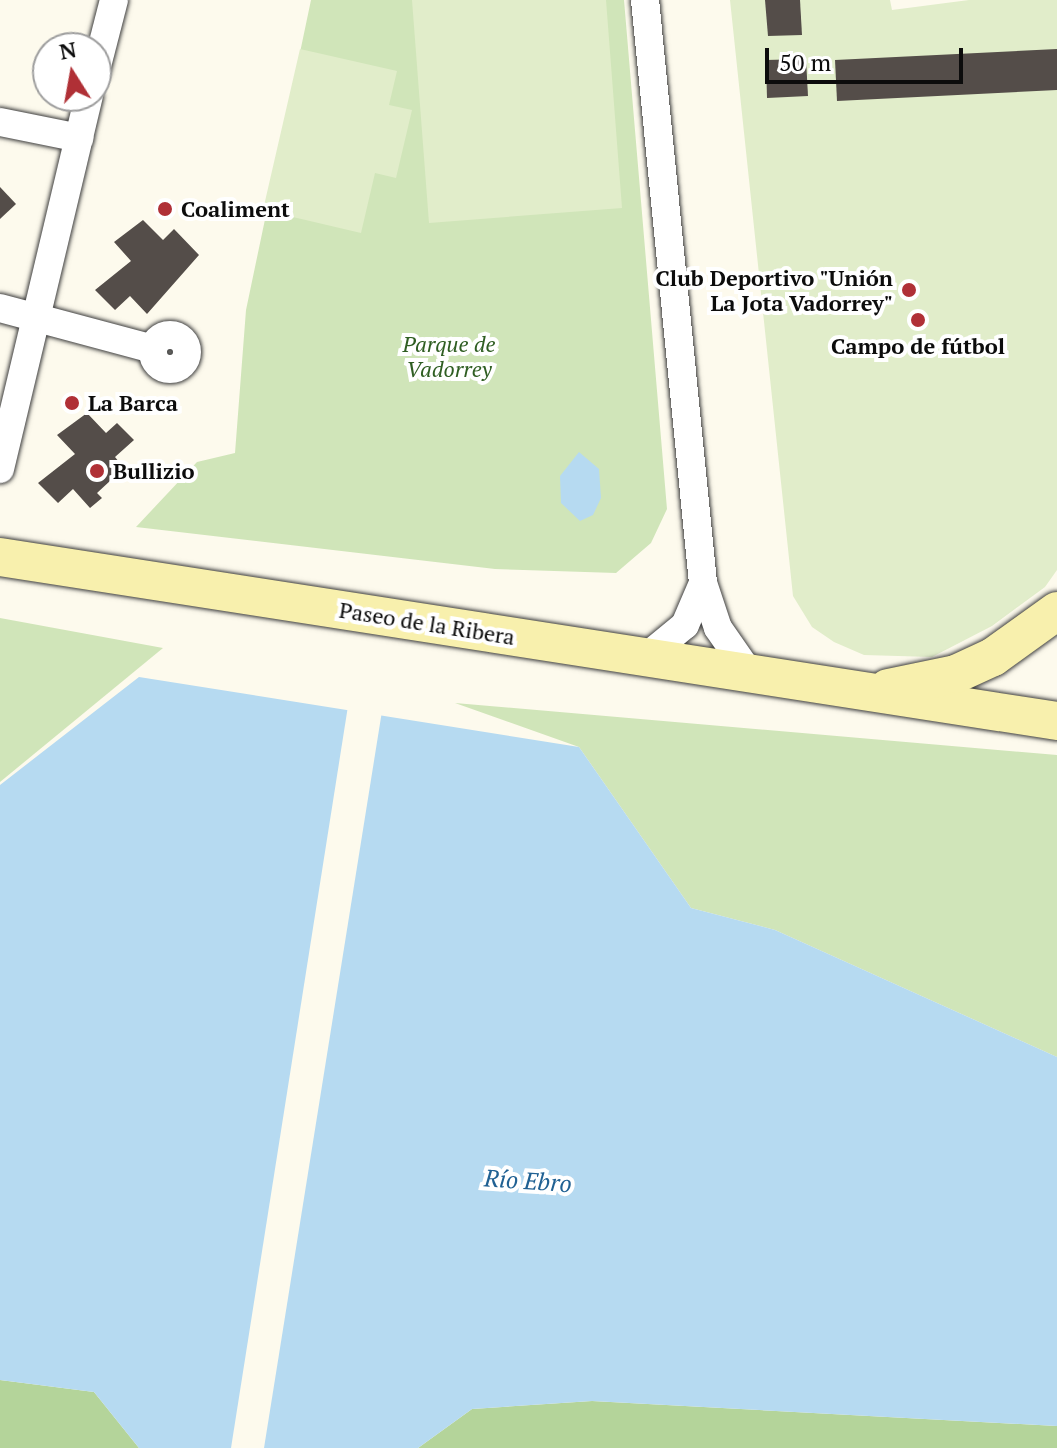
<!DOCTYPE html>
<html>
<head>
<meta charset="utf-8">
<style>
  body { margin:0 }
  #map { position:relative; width:1057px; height:1448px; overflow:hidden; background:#fdfaed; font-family:"PT Serif",serif }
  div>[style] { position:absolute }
  .green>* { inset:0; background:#d0e5b9 }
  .forest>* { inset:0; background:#b4d49a }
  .pitch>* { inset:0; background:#e1edca }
  .water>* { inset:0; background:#b6daf1 }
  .pier>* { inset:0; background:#fdfaed }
  .building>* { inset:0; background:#544d49 }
  .roads { filter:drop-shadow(0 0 2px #3f3f3f) drop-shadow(0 0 2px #3f3f3f) }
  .street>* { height:28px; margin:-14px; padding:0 14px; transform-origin:14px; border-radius:14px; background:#fff }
  .street>.ring { margin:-14px; padding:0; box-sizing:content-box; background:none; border:28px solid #fff; border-radius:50% }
  .secondary>* { height:38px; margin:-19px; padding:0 19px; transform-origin:19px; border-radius:19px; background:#f8f0ad }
  .dots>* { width:22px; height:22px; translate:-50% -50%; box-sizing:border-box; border:4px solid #fff; border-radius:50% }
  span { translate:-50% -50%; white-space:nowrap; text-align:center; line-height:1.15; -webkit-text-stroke:8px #fff; paint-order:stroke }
  .poi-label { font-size:22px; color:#0c0c0c; font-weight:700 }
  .left { translate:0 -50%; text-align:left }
  .right { translate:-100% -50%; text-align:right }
  .park-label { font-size:22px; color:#2f5e22; font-style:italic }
  .street-label { font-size:22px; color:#0c0c0c }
  .water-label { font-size:24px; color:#206193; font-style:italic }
  .north { position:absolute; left:32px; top:32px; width:80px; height:80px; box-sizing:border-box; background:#fff; border:2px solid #9e9e9e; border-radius:50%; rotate:349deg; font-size:22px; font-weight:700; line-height:32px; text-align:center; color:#0c0c0c }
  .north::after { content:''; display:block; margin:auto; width:28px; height:36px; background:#b03036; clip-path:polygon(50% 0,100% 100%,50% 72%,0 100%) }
  .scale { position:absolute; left:765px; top:48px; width:198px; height:36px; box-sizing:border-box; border:4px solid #0c0c0c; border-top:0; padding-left:10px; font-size:24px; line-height:28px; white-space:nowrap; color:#0c0c0c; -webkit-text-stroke:6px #fff; paint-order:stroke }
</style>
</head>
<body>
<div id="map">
  <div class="green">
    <div style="clip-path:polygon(311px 0,624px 0,667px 509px,651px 543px,616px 573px,495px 569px,136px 527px,197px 462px,235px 453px,246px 310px)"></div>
    <div style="clip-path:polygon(0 618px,163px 648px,0 782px)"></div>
    <div style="clip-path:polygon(455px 703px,1057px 755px,1057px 1057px,775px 930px,691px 908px,579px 747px)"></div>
  </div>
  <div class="forest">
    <div style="clip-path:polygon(0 1380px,94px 1392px,139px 1448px,0 1448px)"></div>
    <div style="clip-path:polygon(592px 1401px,1057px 1426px,1057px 1448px,418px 1448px,472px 1409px)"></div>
  </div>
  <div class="pitch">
    <div style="clip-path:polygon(412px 0,606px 0,622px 208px,429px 223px)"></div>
    <div style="clip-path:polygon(730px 0,890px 0,892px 10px,969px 0,1057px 0,1057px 570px,1045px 587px,992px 626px,932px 657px,864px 655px,834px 642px,812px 627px,793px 596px)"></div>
    <div style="clip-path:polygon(300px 49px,397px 71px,389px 105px,412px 110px,396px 178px,375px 173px,361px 233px,263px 210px)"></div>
  </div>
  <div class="water">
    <div style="clip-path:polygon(579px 452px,599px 469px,601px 498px,593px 515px,580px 521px,561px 503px,560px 476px)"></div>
    <div style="clip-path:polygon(139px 677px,579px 747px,691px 908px,775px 930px,1057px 1057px,1057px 1426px,592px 1401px,472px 1409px,418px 1448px,139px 1448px,94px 1392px,0 1380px,0 785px)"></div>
  </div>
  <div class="pier">
    <div style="clip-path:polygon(348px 706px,382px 711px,264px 1448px,231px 1448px)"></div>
  </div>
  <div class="building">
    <div style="clip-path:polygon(765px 0,800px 0,802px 35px,768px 36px)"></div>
    <div style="clip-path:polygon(1057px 49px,1057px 90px,837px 101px,835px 60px)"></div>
    <div style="clip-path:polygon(806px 59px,808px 96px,767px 98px,766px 60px)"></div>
    <div style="clip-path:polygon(0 187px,16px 204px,0 219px)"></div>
    <div style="clip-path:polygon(143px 220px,163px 240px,174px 229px,199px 255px,147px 314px,130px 296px,115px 310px,95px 290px,131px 261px,114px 242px)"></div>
    <div style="clip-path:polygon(87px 413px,106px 433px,117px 423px,134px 440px,115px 457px,124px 468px,97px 493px,102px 498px,90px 508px,73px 489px,58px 503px,38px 483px,75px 454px,57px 435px)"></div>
  </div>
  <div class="roads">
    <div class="street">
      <div style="left:645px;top:0;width:586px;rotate:84.32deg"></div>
      <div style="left:703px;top:583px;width:47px;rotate:71.6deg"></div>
      <div style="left:718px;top:628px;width:60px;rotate:55.2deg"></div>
      <div style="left:96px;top:70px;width:72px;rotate:-75.6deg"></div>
      <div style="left:0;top:122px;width:81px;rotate:11.4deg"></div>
      <div style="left:0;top:308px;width:158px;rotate:15deg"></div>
      <div class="ring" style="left:153px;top:335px;width:6px;height:6px"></div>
      <div style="left:0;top:469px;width:383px;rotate:-76.6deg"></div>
      <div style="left:646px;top:657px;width:50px;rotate:-39.4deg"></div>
      <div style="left:685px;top:625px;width:46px;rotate:-66.8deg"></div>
    </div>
    <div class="secondary">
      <div style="left:0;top:557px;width:1070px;rotate:8.82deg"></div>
      <div style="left:888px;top:688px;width:69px;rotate:-11.6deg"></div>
      <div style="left:956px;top:674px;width:41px;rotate:-24.7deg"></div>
      <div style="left:993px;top:657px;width:79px;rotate:-35.7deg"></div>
    </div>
  </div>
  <div class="dots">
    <div style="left:165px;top:209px;background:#b03036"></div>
    <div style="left:909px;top:290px;background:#b03036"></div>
    <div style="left:918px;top:320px;background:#b03036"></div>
    <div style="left:72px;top:403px;background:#b03036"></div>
    <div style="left:97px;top:471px;background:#b03036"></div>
  </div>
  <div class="poi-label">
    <span class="left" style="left:181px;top:209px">Coaliment</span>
    <span class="right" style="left:893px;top:290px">Club Deportivo "Unión<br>La Jota Vadorrey"</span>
    <span style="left:918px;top:346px">Campo de fútbol</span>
    <span class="left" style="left:88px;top:403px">La Barca</span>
    <span class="left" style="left:113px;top:471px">Bullizio</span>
  </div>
  <div class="park-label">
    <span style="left:449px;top:356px">Parque de<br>Vadorrey</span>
  </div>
  <div class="street-label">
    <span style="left:427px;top:623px;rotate:9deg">Paseo de la Ribera</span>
  </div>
  <div class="water-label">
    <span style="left:528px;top:1181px;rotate:4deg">Río Ebro</span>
  </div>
  <div class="north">N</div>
  <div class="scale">50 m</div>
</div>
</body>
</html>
